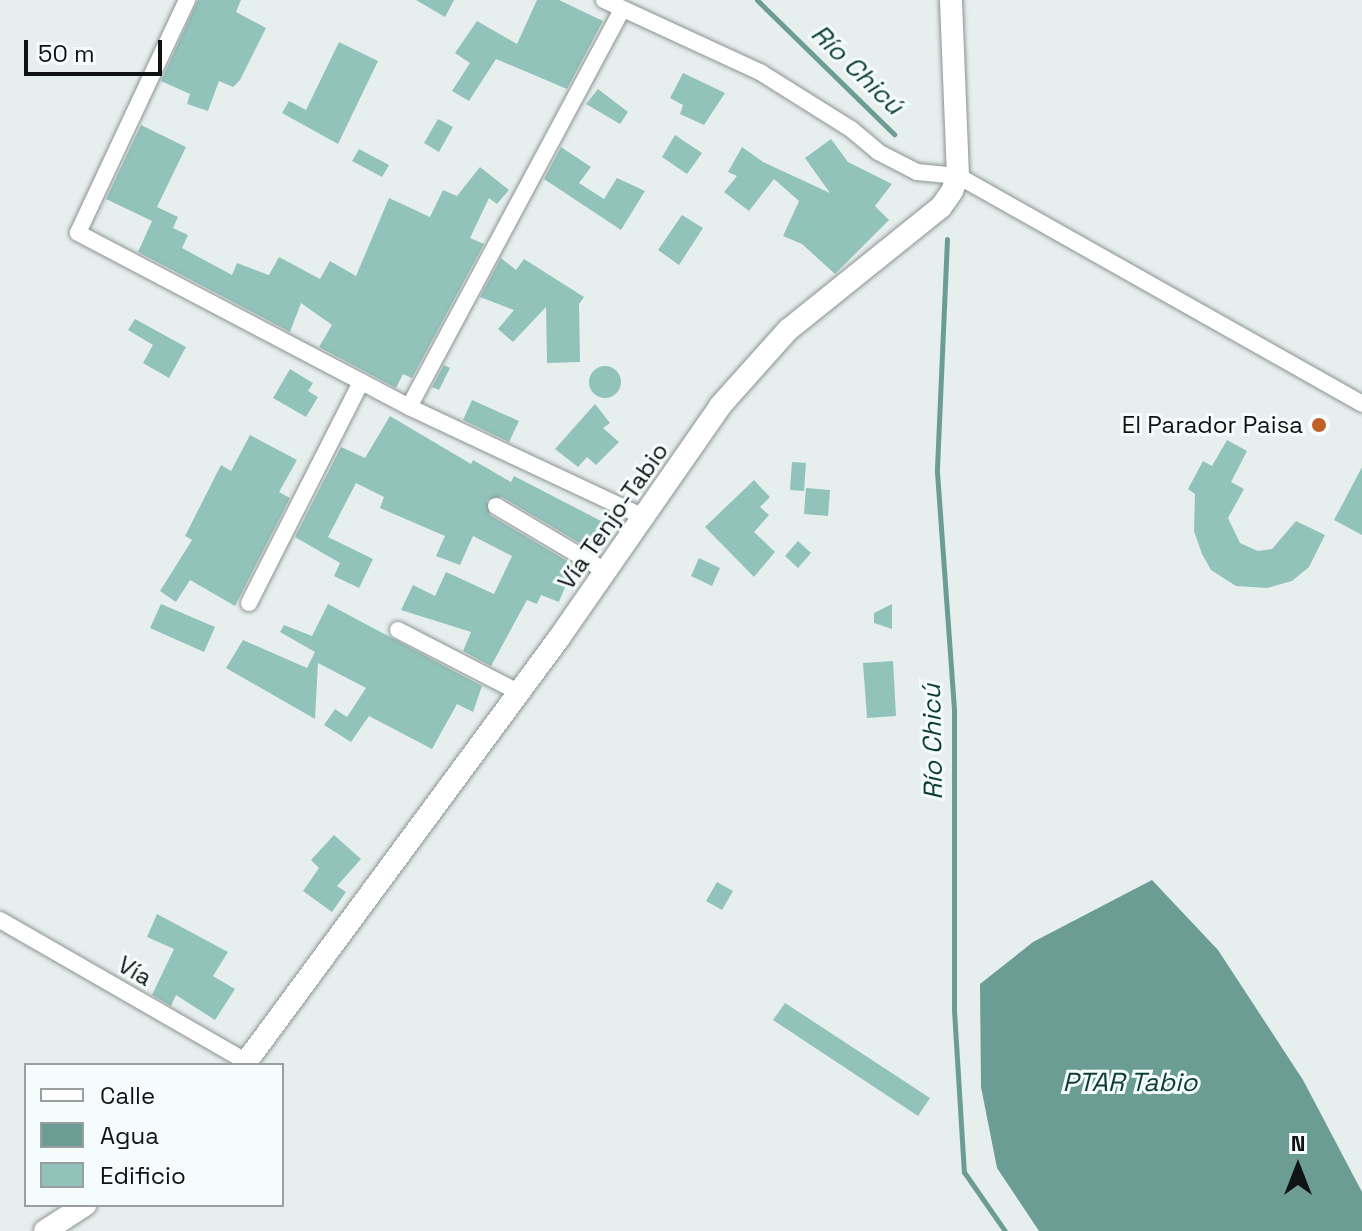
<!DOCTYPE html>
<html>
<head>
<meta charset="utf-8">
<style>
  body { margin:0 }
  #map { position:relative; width:1362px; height:1231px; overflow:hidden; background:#e7efee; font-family:"Space Grotesk",sans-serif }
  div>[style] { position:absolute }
  .water>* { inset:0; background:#6c9d95 }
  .stream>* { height:5px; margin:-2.5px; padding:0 2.5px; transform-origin:2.5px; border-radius:2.5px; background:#6c9d95 }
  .building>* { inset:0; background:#92c3bb }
  .round { border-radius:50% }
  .roads { filter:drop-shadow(0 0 2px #8b9392) drop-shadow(0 0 2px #8b9392) }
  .minor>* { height:16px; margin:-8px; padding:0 8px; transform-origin:8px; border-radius:8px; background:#fff }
  .secondary>* { height:22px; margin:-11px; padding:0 11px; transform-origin:11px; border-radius:11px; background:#fff }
  .dots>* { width:22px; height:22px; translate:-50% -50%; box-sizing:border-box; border:4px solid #f4fdfb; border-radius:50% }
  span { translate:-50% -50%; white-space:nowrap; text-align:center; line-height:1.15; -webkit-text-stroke:6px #f4fdfb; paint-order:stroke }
  .poi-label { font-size:24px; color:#101313 }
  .right { translate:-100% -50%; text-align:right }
  .street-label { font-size:24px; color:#101313 }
  .water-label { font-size:26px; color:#0d3c36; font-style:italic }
  .legend { position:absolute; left:24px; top:1063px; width:260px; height:144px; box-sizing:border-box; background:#f4fdfb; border:2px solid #999f9e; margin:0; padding:10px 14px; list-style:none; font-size:24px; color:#101313 }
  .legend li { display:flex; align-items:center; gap:16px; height:40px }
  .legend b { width:40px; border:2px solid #999f9e }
  .north { position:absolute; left:1258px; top:1127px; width:80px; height:80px; -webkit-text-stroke:6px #f4fdfb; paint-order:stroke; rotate:0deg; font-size:22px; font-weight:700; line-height:32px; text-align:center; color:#101313 }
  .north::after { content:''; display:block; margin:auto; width:28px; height:36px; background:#101313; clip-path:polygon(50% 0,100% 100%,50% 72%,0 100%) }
  .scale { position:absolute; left:24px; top:40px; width:138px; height:36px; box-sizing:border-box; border:4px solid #101313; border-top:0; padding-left:10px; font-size:24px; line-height:28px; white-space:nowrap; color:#101313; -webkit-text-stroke:6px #f4fdfb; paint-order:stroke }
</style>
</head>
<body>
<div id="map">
  <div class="water">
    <div style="clip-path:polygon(1152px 880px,1218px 950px,1303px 1080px,1362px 1192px,1362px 1231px,1039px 1231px,997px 1168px,981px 1087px,980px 984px,1033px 942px)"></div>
  </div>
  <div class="stream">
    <div style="left:757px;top:0;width:192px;rotate:44.4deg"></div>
    <div style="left:947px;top:239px;width:233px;rotate:92.5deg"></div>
    <div style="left:937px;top:472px;width:239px;rotate:85.9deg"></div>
    <div style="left:954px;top:710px;width:300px;rotate:90deg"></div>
    <div style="left:954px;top:1010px;width:162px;rotate:86.5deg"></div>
    <div style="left:964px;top:1172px;width:72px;rotate:55.2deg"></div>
  </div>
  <div class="building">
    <div style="clip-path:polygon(198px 0,241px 0,236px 12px,266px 28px,240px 80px,233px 87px,219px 81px,208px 111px,187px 104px,190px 94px,161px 81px)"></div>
    <div style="clip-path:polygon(416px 0,454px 0,445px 17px)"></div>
    <div style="clip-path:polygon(537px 0,559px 0,603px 21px,567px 89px,496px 59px,469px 101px,452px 91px,470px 63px,455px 53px,477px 21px,517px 44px)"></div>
    <div style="clip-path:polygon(339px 42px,378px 61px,338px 144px,282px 113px,289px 101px,306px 110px)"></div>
    <div style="clip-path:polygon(683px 73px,725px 93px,704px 125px,680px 114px,683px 105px,670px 98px)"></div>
    <div style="clip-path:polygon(598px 89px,628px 112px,620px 124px,586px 104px)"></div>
    <div style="clip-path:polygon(438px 119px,453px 127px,439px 152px,424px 143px)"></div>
    <div style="clip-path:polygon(141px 125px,186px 147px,157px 207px,178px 217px,173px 228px,188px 235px,182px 248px,232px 275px,237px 263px,269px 275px,279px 257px,320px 279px,330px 261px,356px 276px,389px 198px,430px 217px,443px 190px,457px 196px,480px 167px,509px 190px,497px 204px,489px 198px,470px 238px,484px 244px,412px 378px,403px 374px,396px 388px,319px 347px,332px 325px,301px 303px,290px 332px,138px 252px,152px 221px,106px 199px)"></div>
    <div style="clip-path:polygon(675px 135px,702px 153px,687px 174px,662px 157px)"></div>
    <div style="clip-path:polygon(831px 139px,848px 162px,892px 184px,875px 206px,889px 220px,835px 274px,802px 244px,783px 236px,799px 201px,774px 179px,749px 211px,724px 192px,737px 176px,728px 172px,742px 147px,763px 162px,830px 193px,805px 158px)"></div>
    <div style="clip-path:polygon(561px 147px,591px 167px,579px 183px,604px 199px,617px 178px,645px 191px,621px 230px,544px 179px)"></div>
    <div style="clip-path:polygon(359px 149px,389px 165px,382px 177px,352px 161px)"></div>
    <div style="clip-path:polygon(682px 215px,703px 228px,679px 265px,658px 250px)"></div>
    <div style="clip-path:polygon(501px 258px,516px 270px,524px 259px,584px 297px,579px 304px,580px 362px,547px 363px,546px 307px,513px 342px,498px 329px,514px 310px,480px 297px)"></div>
    <div style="clip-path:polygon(135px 319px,186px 347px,169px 378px,143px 363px,153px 345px,128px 330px)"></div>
    <div style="clip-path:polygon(444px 365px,450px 368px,439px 390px,432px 387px)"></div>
    <div class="round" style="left:589px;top:366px;width:32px;height:32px"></div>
    <div style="clip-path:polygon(290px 369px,313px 383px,308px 391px,318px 397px,306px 417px,273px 398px)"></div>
    <div style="clip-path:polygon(472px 400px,519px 421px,509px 442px,463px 420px)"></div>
    <div style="clip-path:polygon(595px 404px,610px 423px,603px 428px,619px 442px,596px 465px,587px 457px,578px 467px,555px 449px)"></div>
    <div style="clip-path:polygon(390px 416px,471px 464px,473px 460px,511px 482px,514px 476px,603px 522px,588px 548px,502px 497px,487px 500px,490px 515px,574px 565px,559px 602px,541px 595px,537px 604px,527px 600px,491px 666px,463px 651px,471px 632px,401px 610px,413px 585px,435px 596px,446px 572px,494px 594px,512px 556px,473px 536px,460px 565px,436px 556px,445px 536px,380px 508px,384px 497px,356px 483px,328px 537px,373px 559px,359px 588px,334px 576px,340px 563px,295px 537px,341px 447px,365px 458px)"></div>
    <div style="clip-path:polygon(250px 435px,297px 460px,279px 492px,290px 498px,235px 606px,190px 580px,176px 602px,160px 591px,192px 540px,185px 536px,221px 465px,231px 471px)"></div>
    <div style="clip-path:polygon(1227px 440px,1247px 451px,1231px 482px,1244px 489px,1228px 518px,1240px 543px,1258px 551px,1272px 549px,1296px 521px,1325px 535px,1309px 567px,1292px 581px,1267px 588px,1236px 586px,1211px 570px,1202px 554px,1194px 531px,1195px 494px,1188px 489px,1203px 461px,1212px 466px)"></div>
    <div style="clip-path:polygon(792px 462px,806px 463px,804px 491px,790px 490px)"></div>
    <div style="clip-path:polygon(1362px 467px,1362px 535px,1334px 520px)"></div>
    <div style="clip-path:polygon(754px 480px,770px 497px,760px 507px,769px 515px,754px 532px,775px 552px,754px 577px,705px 527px)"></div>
    <div style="clip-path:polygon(806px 488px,830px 490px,828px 516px,804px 514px)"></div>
    <div style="clip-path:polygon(798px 541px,811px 553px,798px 568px,785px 556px)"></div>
    <div style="clip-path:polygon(699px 558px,720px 568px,712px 586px,691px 576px)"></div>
    <div style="clip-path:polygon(161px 604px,215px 627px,204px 652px,150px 628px)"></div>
    <div style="clip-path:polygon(328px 604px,482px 686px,473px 712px,457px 704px,432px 749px,369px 716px,351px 742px,324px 725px,335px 709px,347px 717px,366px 688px,318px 663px,315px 719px,226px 668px,243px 640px,307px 668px,315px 652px,280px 632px,284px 625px,312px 636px)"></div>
    <div style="clip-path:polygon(892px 604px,892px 629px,874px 623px,874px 613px)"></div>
    <div style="clip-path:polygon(893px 661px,896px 716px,867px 718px,863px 663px)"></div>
    <div style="clip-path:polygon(334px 835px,361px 859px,337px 886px,346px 892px,332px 912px,303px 891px,319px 868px,311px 860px)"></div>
    <div style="clip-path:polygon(717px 882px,733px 891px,722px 910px,706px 901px)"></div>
    <div style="clip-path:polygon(157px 914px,228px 952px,213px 976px,235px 989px,215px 1020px,176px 995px,171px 1006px,152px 995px,174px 949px,147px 937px)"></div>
    <div style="clip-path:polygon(785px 1003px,930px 1098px,918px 1116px,773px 1020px)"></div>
  </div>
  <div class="roads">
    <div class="minor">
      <div style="left:187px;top:0;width:257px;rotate:115.1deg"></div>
      <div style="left:78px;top:233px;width:374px;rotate:27.7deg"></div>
      <div style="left:409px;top:407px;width:262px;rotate:25.1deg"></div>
      <div style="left:604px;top:0;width:172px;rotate:24.8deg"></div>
      <div style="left:760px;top:72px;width:107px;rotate:32.1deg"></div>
      <div style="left:851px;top:129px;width:35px;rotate:40deg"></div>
      <div style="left:878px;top:152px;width:44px;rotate:27.1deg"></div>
      <div style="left:917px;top:172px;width:41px;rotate:5.6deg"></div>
      <div style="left:958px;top:176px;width:464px;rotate:29.4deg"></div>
      <div style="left:409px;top:407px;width:451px;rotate:-61.8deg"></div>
      <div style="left:496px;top:506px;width:129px;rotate:30.7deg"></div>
      <div style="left:249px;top:603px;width:248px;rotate:-63.1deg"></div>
      <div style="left:398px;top:630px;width:135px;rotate:27.3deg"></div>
      <div style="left:0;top:920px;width:285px;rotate:29.9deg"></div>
    </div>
    <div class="secondary">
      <div style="left:244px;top:1065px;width:531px;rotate:-53.58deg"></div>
      <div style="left:559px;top:638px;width:282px;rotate:-55.2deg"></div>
      <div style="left:720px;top:406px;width:102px;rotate:-48.2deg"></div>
      <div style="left:788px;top:330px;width:196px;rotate:-38.8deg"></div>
      <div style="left:941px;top:207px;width:19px;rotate:-55deg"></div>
      <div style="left:952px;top:191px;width:16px;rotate:-68deg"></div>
      <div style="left:958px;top:176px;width:176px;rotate:-92.3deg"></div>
      <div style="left:45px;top:1231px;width:48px;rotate:-33deg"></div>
    </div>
  </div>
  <div class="dots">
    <div style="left:1319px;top:425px;background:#c15f24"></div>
  </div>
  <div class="poi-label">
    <span class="right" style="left:1303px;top:425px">El Parador Paisa</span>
  </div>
  <div class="street-label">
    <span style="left:613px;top:516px;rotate:-55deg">Vía Tenjo-Tabio</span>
    <span style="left:135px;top:971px;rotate:30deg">Vía</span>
  </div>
  <div class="water-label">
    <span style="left:857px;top:70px;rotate:44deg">Río Chicú</span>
    <span style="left:933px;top:742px;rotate:-91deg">Río Chicú</span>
    <span style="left:1130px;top:1083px">PTAR Tabio</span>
  </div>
  <ul class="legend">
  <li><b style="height:10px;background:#fff"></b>Calle</li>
  <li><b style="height:22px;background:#6c9d95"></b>Agua</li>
  <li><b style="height:22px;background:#92c3bb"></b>Edificio</li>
  </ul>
  <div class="north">N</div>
  <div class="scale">50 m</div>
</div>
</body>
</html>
